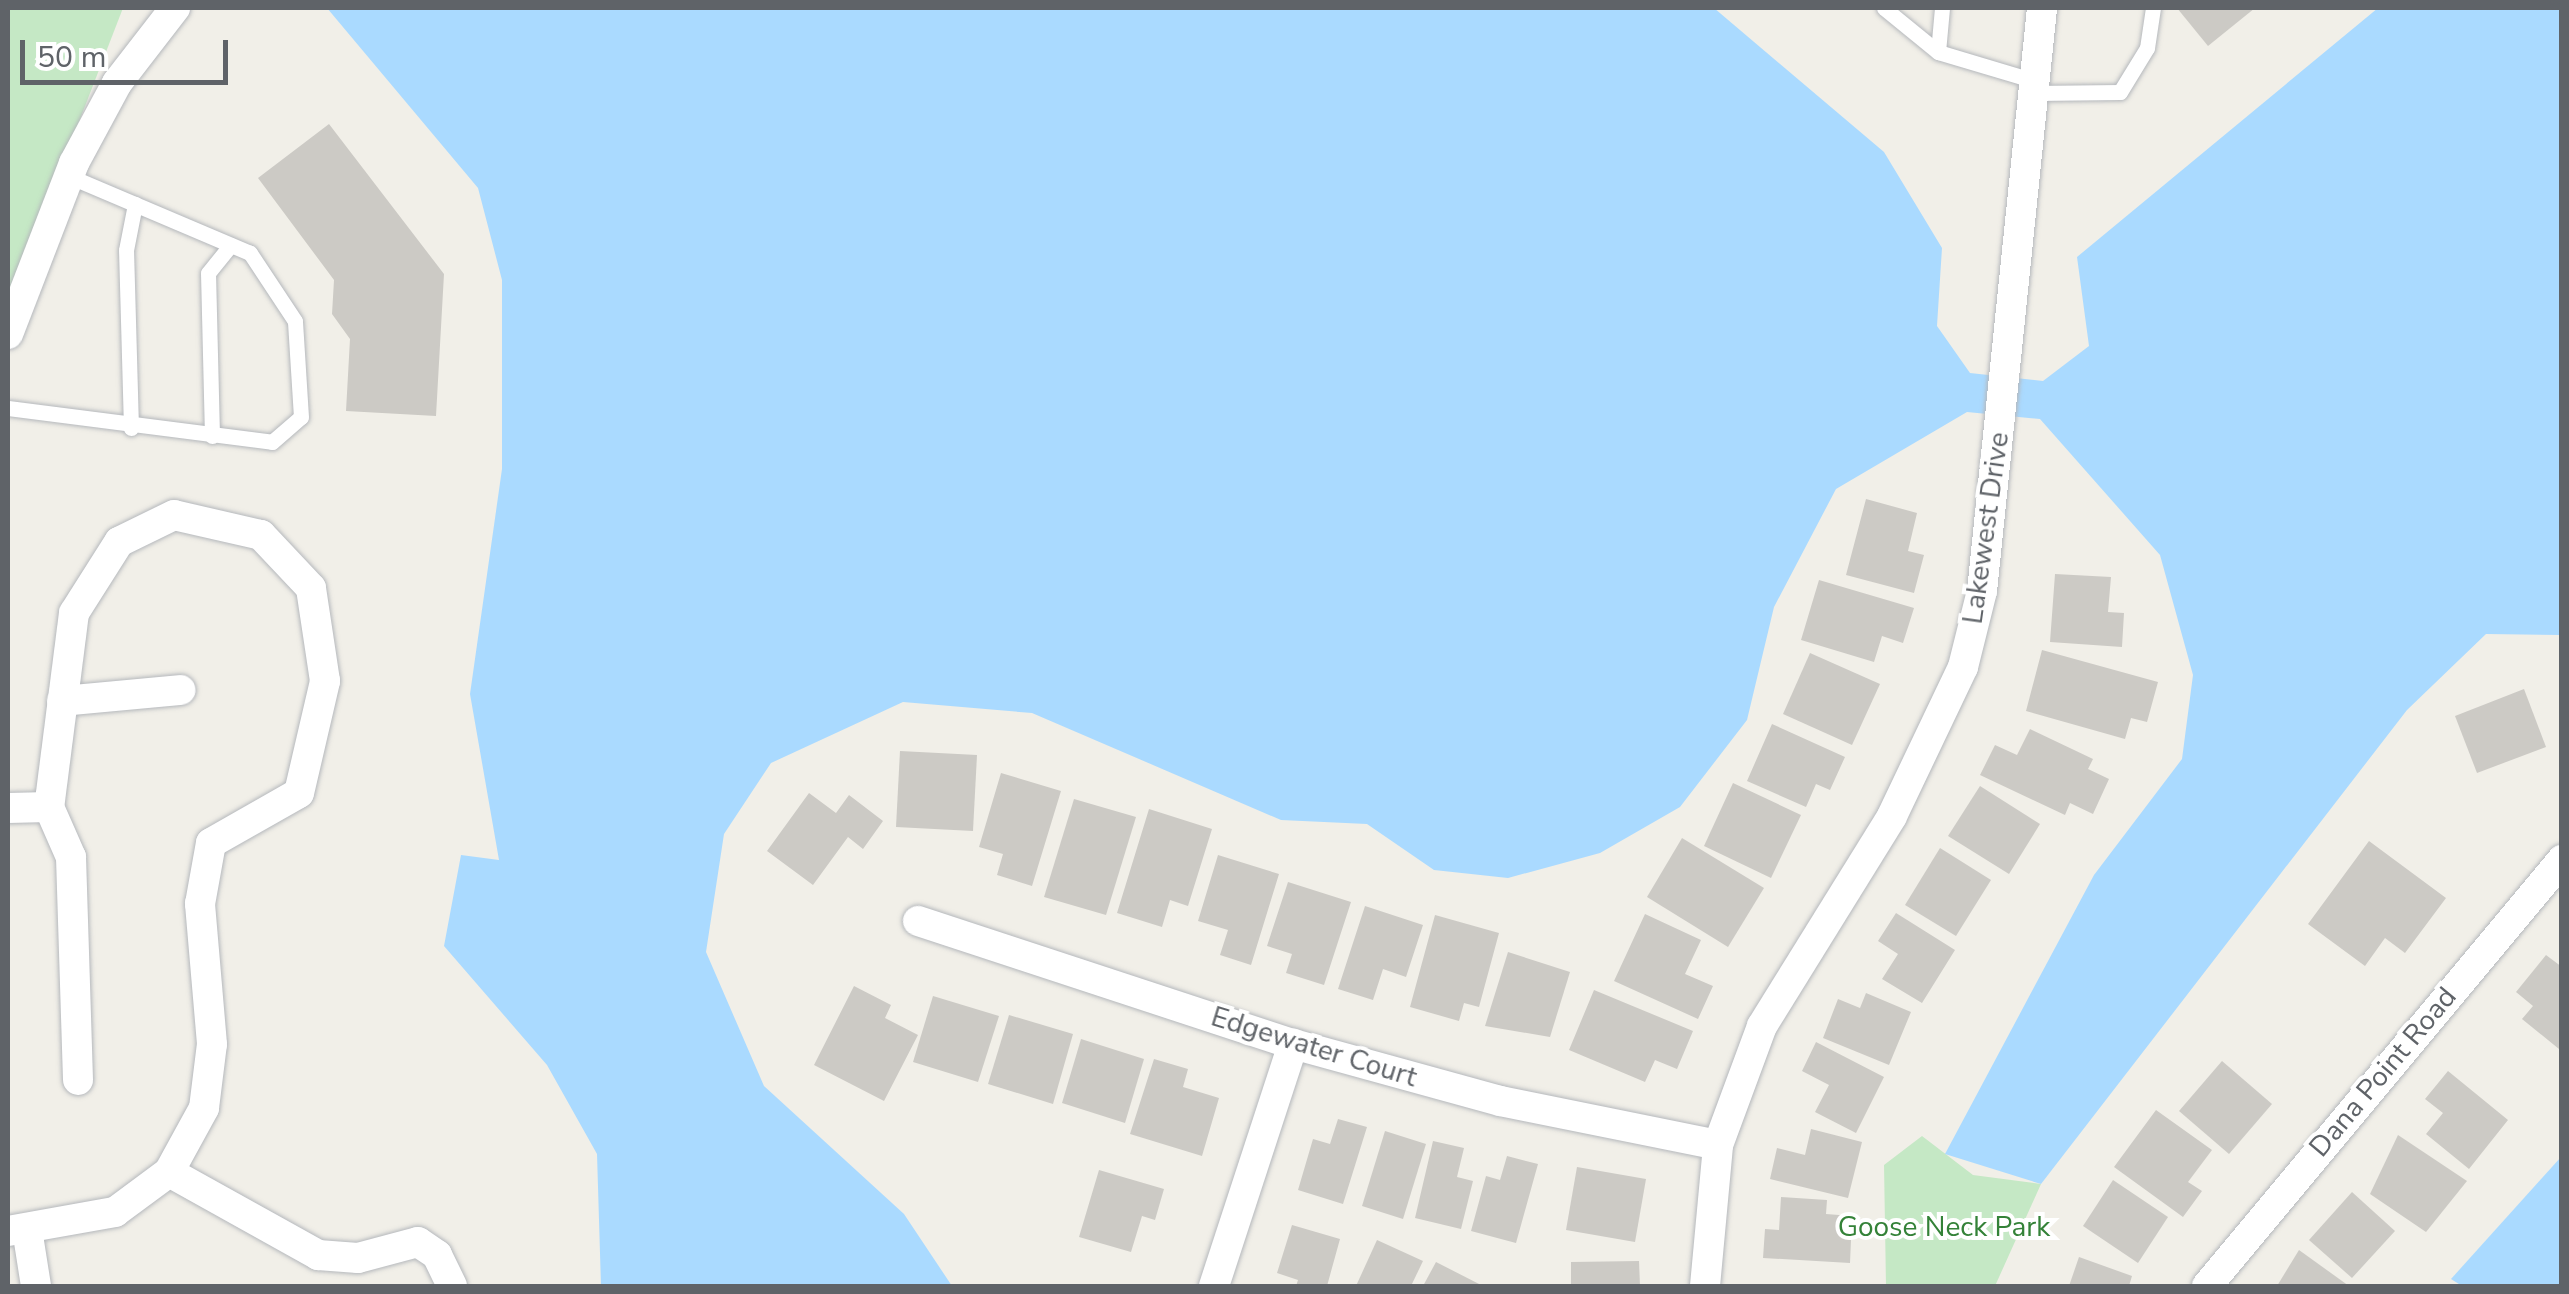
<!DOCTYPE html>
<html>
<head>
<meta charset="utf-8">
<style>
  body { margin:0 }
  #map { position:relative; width:2569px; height:1294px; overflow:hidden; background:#f1efe8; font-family:"Nunito Sans",sans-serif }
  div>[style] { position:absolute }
  .green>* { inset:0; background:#c5e8c5 }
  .water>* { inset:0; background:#aadaff }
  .building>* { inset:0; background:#cccac5 }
  .roads { filter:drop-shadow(0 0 2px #b5b8bc) drop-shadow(0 0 2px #b5b8bc) }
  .lane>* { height:15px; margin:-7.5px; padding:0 7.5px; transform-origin:7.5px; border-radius:7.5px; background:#fff }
  .street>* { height:30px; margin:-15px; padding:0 15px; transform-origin:15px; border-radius:15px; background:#fff }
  span { translate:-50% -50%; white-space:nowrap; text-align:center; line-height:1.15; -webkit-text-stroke:8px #fff; paint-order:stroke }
  .street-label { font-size:28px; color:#5f6368 }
  .park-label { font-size:28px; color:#348238 }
  .frame { position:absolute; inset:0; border:10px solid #5f6368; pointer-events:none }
  .scale { position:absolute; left:20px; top:40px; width:208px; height:45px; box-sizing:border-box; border:5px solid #5f6368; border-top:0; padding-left:12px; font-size:30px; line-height:35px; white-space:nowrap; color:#5f6368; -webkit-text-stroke:8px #fff; paint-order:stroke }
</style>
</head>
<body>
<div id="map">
  <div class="green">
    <div style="clip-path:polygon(8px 8px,123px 8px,8px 305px)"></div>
    <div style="clip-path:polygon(1922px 1136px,1973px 1175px,2041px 1184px,1995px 1286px,1886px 1286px,1884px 1165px)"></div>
  </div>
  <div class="water">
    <div style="clip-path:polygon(327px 8px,1714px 8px,1884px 152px,1942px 248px,1937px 326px,1970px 373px,2043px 381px,2089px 346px,2077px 257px,2378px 8px,2561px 8px,2561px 635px,2486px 634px,2407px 710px,2041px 1184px,1945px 1154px,2094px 875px,2182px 759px,2193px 675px,2160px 555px,2040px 419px,1967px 412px,1836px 489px,1774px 607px,1747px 720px,1680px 807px,1600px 853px,1508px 878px,1434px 870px,1367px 824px,1281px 820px,1032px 713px,903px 702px,771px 763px,724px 834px,706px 952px,764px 1086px,904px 1214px,952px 1286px,601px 1286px,597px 1154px,547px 1065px,444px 946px,461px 855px,499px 860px,470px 694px,502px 469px,502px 280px,478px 188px)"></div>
    <div style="clip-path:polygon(2561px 1157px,2561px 1286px,2462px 1286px,2451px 1279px)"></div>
  </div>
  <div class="building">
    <div style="clip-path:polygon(2177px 8px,2255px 8px,2208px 46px)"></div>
    <div style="clip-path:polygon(329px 124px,444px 274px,436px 416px,346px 411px,350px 339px,332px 314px,334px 280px,258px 178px)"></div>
    <div style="clip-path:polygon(1866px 499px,1917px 513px,1908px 551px,1924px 555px,1914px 593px,1846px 575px)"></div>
    <div style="clip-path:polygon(2055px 574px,2111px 577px,2108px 612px,2124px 613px,2122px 647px,2050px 642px)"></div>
    <div style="clip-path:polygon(1819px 580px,1914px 608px,1903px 643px,1882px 636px,1874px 662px,1801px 640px)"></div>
    <div style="clip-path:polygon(2042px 650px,2158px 682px,2147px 722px,2131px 718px,2125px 739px,2026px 711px)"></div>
    <div style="clip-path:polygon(1810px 653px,1880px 684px,1852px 745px,1783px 714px)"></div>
    <div style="clip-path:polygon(2524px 689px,2546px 747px,2477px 773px,2455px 716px)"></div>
    <div style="clip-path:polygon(1772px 724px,1845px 757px,1830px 790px,1816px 784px,1806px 807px,1747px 781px)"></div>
    <div style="clip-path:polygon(2030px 729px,2093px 759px,2088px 769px,2109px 779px,2093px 814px,2070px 803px,2065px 815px,1980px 775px,1995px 745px,2017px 755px)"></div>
    <div style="clip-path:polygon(900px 751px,977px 755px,973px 831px,896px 827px)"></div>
    <div style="clip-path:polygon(1001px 773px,1061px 791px,1032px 886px,997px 875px,1003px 854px,979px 847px)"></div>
    <div style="clip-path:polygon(1733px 783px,1801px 815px,1771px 878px,1704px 846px)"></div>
    <div style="clip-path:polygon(1980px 786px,2040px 824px,2009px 874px,1948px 836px)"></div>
    <div style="clip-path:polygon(809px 793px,836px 813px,849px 795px,883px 821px,863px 849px,848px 837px,813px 885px,767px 851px)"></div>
    <div style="clip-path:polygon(1074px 799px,1136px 817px,1106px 915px,1044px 897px)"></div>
    <div style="clip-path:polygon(1149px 809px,1212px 829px,1188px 906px,1170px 900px,1162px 927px,1117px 913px)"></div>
    <div style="clip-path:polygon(1682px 838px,1764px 888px,1728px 947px,1647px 897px)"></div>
    <div style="clip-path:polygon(2369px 841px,2446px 898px,2405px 953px,2385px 938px,2365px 966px,2308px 924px)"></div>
    <div style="clip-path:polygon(1940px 848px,1991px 880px,1956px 936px,1905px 905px)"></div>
    <div style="clip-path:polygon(1218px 855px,1279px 874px,1251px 965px,1220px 955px,1228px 930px,1198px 921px)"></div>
    <div style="clip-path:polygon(1288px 882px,1351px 902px,1324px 985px,1286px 973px,1292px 954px,1267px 946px)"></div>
    <div style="clip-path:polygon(1365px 906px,1423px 925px,1406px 977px,1383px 969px,1373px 1000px,1338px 989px)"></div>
    <div style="clip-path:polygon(1896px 913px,1955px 950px,1922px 1003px,1882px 979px,1898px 954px,1878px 941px)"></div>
    <div style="clip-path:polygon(1645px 914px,1701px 940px,1685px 974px,1713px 986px,1698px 1019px,1614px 981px)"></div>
    <div style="clip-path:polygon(1435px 915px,1499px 933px,1479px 1007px,1464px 1003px,1459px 1021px,1410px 1007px)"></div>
    <div style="clip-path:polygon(1508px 952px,1570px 972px,1550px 1037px,1485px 1026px)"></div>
    <div style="clip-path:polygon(2546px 955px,2562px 967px,2559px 1049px,2522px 1019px,2533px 1006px,2516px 992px)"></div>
    <div style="clip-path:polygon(854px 986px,891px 1005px,885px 1018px,918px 1035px,884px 1101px,814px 1065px)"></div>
    <div style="clip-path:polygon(1594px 990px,1693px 1031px,1677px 1069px,1655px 1060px,1645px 1082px,1569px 1050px)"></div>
    <div style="clip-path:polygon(1866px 993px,1911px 1012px,1889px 1065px,1823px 1038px,1838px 999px,1860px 1008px)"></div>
    <div style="clip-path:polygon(933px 996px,999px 1016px,978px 1082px,913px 1062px)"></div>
    <div style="clip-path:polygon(1009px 1015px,1073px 1034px,1053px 1104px,988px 1084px)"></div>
    <div style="clip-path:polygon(1081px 1039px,1144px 1059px,1125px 1123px,1062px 1103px)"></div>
    <div style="clip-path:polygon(1816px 1042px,1884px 1077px,1856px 1133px,1815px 1112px,1829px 1085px,1802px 1071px)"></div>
    <div style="clip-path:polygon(1154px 1059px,1188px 1069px,1183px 1087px,1219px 1098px,1202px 1156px,1130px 1134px)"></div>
    <div style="clip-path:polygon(2222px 1061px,2272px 1104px,2229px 1154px,2179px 1111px)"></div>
    <div style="clip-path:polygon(2448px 1071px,2508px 1120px,2469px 1169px,2426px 1134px,2443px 1113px,2425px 1099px)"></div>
    <div style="clip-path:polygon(2156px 1110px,2212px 1150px,2188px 1182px,2202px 1191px,2183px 1217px,2114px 1167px)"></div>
    <div style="clip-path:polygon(1338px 1119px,1367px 1127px,1343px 1204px,1298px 1190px,1313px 1139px,1330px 1144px)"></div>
    <div style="clip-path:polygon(1811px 1129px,1862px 1142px,1848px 1198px,1770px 1179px,1777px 1148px,1805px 1155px)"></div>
    <div style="clip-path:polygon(1385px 1131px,1426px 1144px,1403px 1219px,1362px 1206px)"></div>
    <div style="clip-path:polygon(2398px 1135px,2467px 1181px,2426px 1232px,2370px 1194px)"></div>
    <div style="clip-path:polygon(1433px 1141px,1464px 1148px,1457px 1177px,1473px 1181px,1461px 1229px,1415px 1218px)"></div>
    <div style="clip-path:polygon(1507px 1156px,1538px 1164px,1516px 1243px,1471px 1231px,1486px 1176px,1500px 1180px)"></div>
    <div style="clip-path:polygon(1577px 1167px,1646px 1179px,1635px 1242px,1566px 1230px)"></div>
    <div style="clip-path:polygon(1099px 1170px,1164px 1189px,1155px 1220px,1142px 1216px,1131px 1252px,1079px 1237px)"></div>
    <div style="clip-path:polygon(2113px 1180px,2168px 1217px,2138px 1263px,2083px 1226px)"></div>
    <div style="clip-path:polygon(2352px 1192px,2395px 1231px,2352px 1278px,2309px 1240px)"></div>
    <div style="clip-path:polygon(1781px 1197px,1827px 1200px,1826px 1214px,1852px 1216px,1850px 1263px,1763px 1258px,1765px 1229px,1779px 1230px)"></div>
    <div style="clip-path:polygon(1292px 1225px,1340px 1239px,1327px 1286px,1296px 1286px,1298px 1280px,1277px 1273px)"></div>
    <div style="clip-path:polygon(1377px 1240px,1423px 1261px,1411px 1286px,1356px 1286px)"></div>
    <div style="clip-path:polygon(2299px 1250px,2349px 1286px,2277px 1286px)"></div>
    <div style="clip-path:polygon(2079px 1257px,2132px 1276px,2129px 1286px,2069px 1286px)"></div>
    <div style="clip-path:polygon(1639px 1261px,1640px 1286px,1571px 1286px,1571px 1262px)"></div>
    <div style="clip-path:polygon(1436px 1262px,1483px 1286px,1423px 1286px)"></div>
  </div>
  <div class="roads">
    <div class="lane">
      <div style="left:1884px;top:8px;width:70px;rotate:39.2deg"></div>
      <div style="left:1942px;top:8px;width:44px;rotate:95.2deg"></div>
      <div style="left:1938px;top:52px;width:101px;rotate:16.6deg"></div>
      <div style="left:2034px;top:93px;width:86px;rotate:-0.7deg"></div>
      <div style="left:2120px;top:92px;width:52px;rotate:-58.5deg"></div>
      <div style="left:2147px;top:48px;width:40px;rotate:-81.5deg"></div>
      <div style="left:8px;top:408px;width:266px;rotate:7.3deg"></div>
      <div style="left:272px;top:442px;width:38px;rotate:-41deg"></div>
      <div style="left:301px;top:417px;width:96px;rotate:-93.6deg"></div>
      <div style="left:295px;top:321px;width:82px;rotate:-123.5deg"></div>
      <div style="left:250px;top:253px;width:197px;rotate:-157deg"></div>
      <div style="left:131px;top:428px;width:178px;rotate:-91.6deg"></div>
      <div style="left:126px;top:250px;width:47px;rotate:-78.9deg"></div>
      <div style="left:212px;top:436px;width:163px;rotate:-91.4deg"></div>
      <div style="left:208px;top:273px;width:36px;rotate:-51deg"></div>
    </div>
    <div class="street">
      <div style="left:8px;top:334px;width:183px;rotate:-68.9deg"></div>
      <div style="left:74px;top:163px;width:91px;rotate:-61.7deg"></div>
      <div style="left:117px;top:83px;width:95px;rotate:-52.3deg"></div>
      <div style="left:62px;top:701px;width:119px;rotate:-5.3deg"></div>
      <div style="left:49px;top:807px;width:55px;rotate:66.3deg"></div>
      <div style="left:71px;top:857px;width:223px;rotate:88.2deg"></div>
      <div style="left:8px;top:808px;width:41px;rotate:-1.4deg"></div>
      <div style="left:918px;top:921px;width:395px;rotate:18.2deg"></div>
      <div style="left:1293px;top:1044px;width:215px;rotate:15.4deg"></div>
      <div style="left:1500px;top:1101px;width:222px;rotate:11.4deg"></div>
      <div style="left:169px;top:1172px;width:171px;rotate:29.1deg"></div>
      <div style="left:318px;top:1255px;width:40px;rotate:4.3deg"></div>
      <div style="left:358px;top:1258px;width:62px;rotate:-14.9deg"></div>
      <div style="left:418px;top:1242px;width:23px;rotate:34deg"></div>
      <div style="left:437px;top:1255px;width:34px;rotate:64deg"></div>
      <div style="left:27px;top:1229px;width:58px;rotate:81deg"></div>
      <div style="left:8px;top:1231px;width:109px;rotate:-10.1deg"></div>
      <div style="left:115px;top:1212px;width:67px;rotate:-36.5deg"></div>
      <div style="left:169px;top:1172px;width:73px;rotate:-61.3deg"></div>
      <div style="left:204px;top:1108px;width:64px;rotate:-82.9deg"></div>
      <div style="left:212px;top:1044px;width:141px;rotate:-94.9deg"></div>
      <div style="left:200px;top:904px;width:62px;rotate:-79.8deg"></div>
      <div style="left:211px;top:843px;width:101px;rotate:-29.6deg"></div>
      <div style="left:299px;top:793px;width:115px;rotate:-76.9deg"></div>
      <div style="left:325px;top:681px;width:94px;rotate:-98.6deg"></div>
      <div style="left:311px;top:588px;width:73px;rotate:-133.3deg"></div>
      <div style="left:261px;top:535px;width:89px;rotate:-167.1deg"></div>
      <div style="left:174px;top:515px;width:61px;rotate:153.9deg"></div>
      <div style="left:119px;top:542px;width:84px;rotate:122.4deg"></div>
      <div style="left:74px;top:613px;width:196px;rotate:97.3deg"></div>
      <div style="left:1214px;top:1286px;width:255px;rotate:-71.9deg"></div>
      <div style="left:1705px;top:1286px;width:142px;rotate:-84.7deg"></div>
      <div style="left:1718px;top:1145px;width:127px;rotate:-69.7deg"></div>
      <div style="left:1762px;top:1026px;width:247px;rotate:-58.2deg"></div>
      <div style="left:1892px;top:816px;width:165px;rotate:-64.5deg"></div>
      <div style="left:1963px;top:667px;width:78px;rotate:-76deg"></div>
      <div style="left:1982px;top:591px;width:586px;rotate:-84.12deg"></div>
      <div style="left:2207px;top:1286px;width:555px;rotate:-50.19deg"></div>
    </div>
  </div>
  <div class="street-label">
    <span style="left:1986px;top:528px;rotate:-82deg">Lakewest Drive</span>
    <span style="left:1314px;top:1047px;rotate:17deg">Edgewater Court</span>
    <span style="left:2383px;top:1072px;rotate:-50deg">Dana Point Road</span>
  </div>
  <div class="park-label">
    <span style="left:1944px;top:1227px">Goose Neck Park</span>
  </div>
  <div class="frame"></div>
  <div class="scale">50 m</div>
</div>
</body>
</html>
